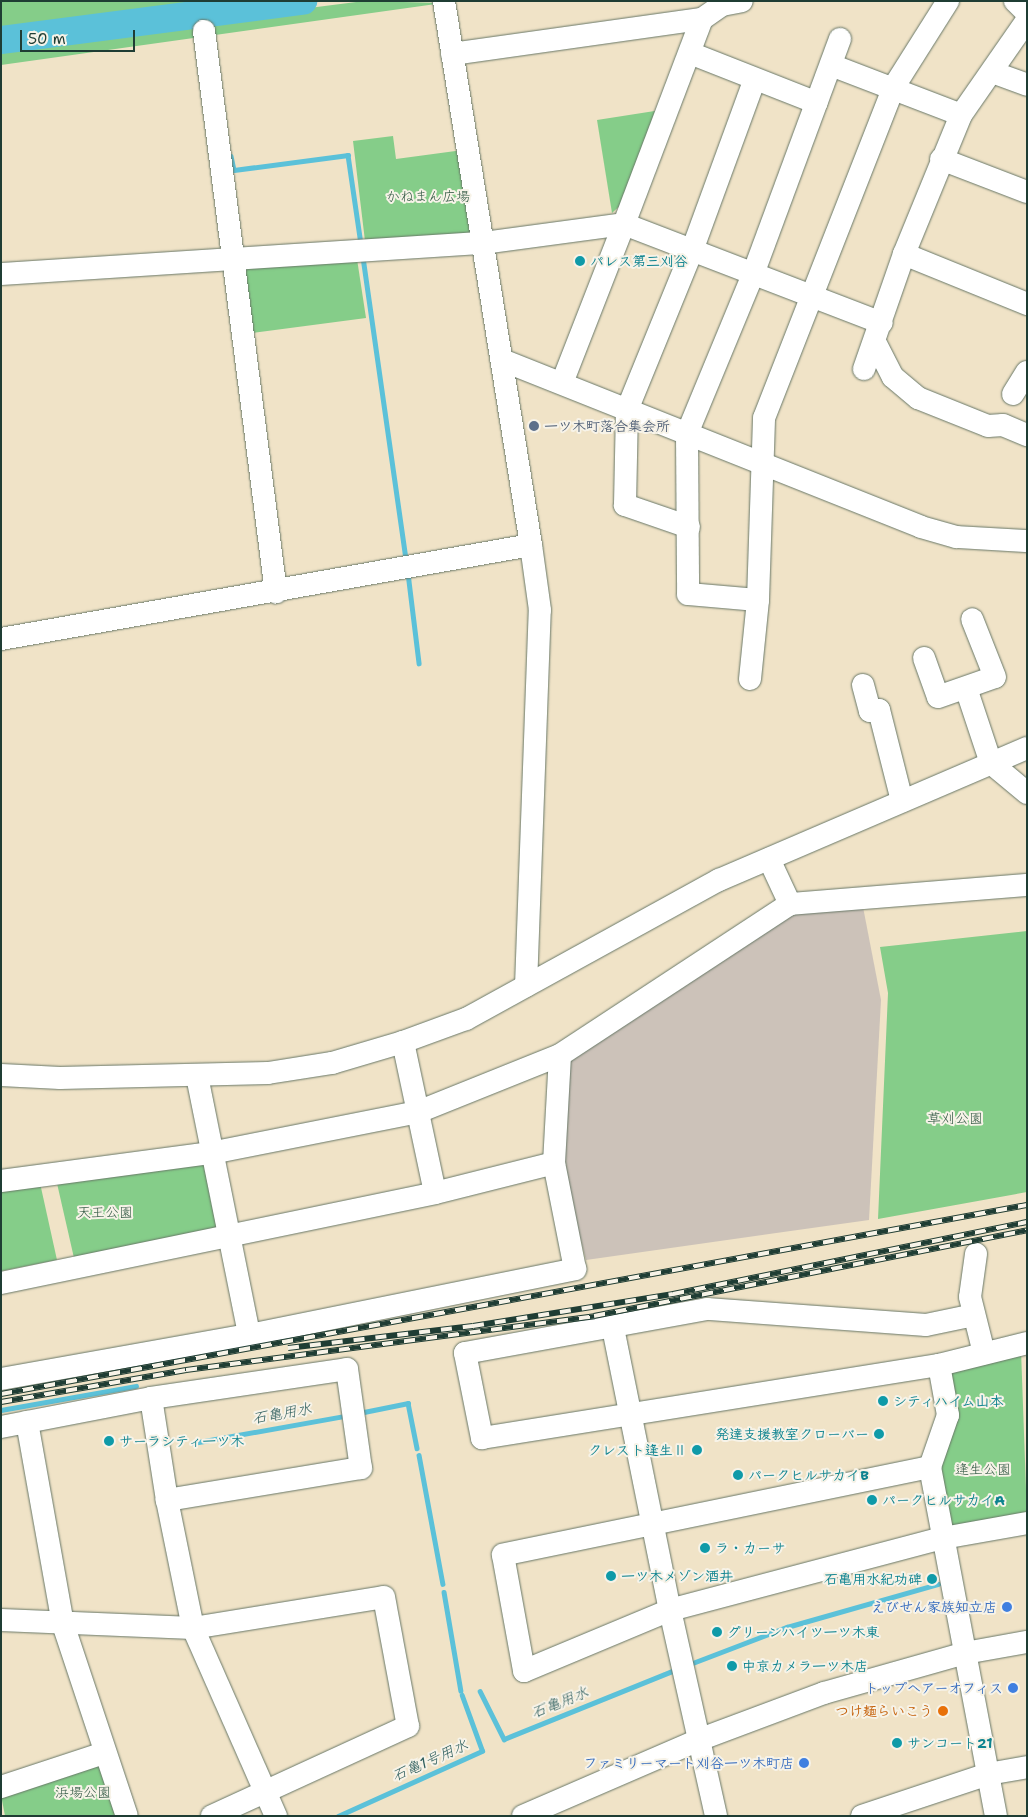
<!DOCTYPE html>
<html>
<head>
<meta charset="utf-8">
<style>
  body { margin:0 }
  #map { position:relative; width:1028px; height:1817px; overflow:hidden; background:#f0e3c7; font-family:"Shantell Sans","Klee One",sans-serif }
  div>[style] { position:absolute }
  .industrial>* { inset:0; background:#ccc2b9 }
  .green>* { inset:0; background:#85cd89 }
  .stream>* { height:4.5px; margin:-2.25px; padding:0 2.25px; transform-origin:2.25px; border-radius:2.25px; background:#5bc1d9 }
  .river>* { height:28px; margin:-14px; padding:0 14px; transform-origin:14px; border-radius:14px; background:#5bc1d9 }
  .roads { filter:drop-shadow(0 0 1px #687767) drop-shadow(0 0 1px #687767) }
  .minor>* { height:22px; margin:-11px; padding:0 11px; transform-origin:11px; border-radius:11px; background:#fff }
  .rail>* { height:5.5px; margin-top:-2.75px; transform-origin:0; background:repeating-linear-gradient(90deg,#f7f3e8 0 11px,#1f3d34 0 22px); box-sizing:border-box; border-block:1px solid #1f3d34 }
  .dots>* { width:14px; height:14px; translate:-50% -50%; box-sizing:border-box; border:2px solid #f7f3e8; border-radius:50% }
  span { translate:-50% -50%; white-space:nowrap; text-align:center; line-height:1.15; -webkit-text-stroke:4px #f7f3e8; paint-order:stroke }
  .park-label { font-size:14px; color:#335a45 }
  .culture-label { font-size:14px; color:#0d838f; font-weight:700 }
  .left { translate:0 -50%; text-align:left }
  .right { translate:-100% -50%; text-align:right }
  .service-label { font-size:14px; color:#4e5e75; font-weight:700 }
  .shop-label { font-size:14px; color:#366cbe; font-weight:700 }
  .food-label { font-size:14px; color:#c56008; font-weight:700 }
  .water-label { font-size:15px; color:#2e5e5d; font-style:italic }
  .frame { position:absolute; inset:0; border:2px solid #1f3d34; pointer-events:none }
  .scale { position:absolute; left:20px; top:30px; width:115px; height:22px; box-sizing:border-box; border:2px solid #1f3d34; border-top:0; padding-left:6px; font-size:15px; line-height:18px; white-space:nowrap; color:#1f3d34; -webkit-text-stroke:4px #f7f3e8; paint-order:stroke }
</style>
</head>
<body>
<div id="map">
  <div class="industrial">
    <div style="clip-path:polygon(863px 907px,881px 1000px,869px 1220px,586px 1260px,561px 1164px,568px 1057px,793px 910px)"></div>
  </div>
  <div class="green">
    <div style="clip-path:polygon(1px 1px,222px 1px,1px 28px)"></div>
    <div style="clip-path:polygon(364px 1px,443px 3px,1px 65px,1px 47px)"></div>
    <div style="clip-path:polygon(661px 110px,624px 202px,612px 213px,597px 120px)"></div>
    <div style="clip-path:polygon(393px 136px,396px 159px,463px 150px,476px 233px,365px 241px,353px 141px)"></div>
    <div style="clip-path:polygon(357px 259px,366px 318px,253px 333px,243px 267px)"></div>
    <div style="clip-path:polygon(1027px 931px,1027px 1192px,878px 1219px,888px 993px,880px 947px)"></div>
    <div style="clip-path:polygon(204px 1162px,220px 1230px,74px 1258px,56px 1179px)"></div>
    <div style="clip-path:polygon(40px 1183px,57px 1260px,1px 1271px,1px 1192px)"></div>
    <div style="clip-path:polygon(1021px 1350px,1027px 1517px,952px 1529px,938px 1468px,946px 1368px)"></div>
    <div style="clip-path:polygon(98px 1762px,117px 1816px,5px 1816px,1px 1795px)"></div>
  </div>
  <div class="stream">
    <div style="left:209px;top:14px;width:13px;rotate:81deg"></div>
    <div style="left:231px;top:156px;width:14px;rotate:78deg"></div>
    <div style="left:234px;top:170px;width:115px;rotate:-7.5deg"></div>
    <div style="left:348px;top:155px;width:90px;rotate:81.7deg"></div>
    <div style="left:363px;top:257px;width:307px;rotate:81.9deg"></div>
    <div style="left:408px;top:573px;width:91px;rotate:83deg"></div>
    <div style="left:1px;top:1410px;width:137px;rotate:-10.1deg"></div>
    <div style="left:359px;top:1413px;width:50px;rotate:-11.5deg"></div>
    <div style="left:408px;top:1403px;width:46px;rotate:78.7deg"></div>
    <div style="left:193px;top:1443px;width:154px;rotate:-10.1deg"></div>
    <div style="left:419px;top:1455px;width:131px;rotate:79.5deg"></div>
    <div style="left:444px;top:1592px;width:100px;rotate:80.3deg"></div>
    <div style="left:690px;top:1664px;width:104px;rotate:-20.9deg"></div>
    <div style="left:787px;top:1627px;width:157px;rotate:-15.9deg"></div>
    <div style="left:480px;top:1691px;width:54px;rotate:63.4deg"></div>
    <div style="left:504px;top:1739px;width:184px;rotate:-22deg"></div>
    <div style="left:338px;top:1816px;width:158px;rotate:-24.3deg"></div>
    <div style="left:482px;top:1751px;width:59px;rotate:-110deg"></div>
  </div>
  <div class="river">
    <div style="left:1px;top:40px;width:305px;rotate:-7.4deg"></div>
  </div>
  <div class="roads">
    <div class="minor">
      <div style="left:1015px;top:1px;width:17px;rotate:45deg"></div>
      <div style="left:204px;top:31px;width:566px;rotate:82.69deg"></div>
      <div style="left:840px;top:39px;width:248px;rotate:110.3deg"></div>
      <div style="left:754px;top:272px;width:175px;rotate:112.5deg"></div>
      <div style="left:687px;top:434px;width:160px;rotate:89.6deg"></div>
      <div style="left:688px;top:594px;width:70px;rotate:4.9deg"></div>
      <div style="left:758px;top:600px;width:182px;rotate:-88.1deg"></div>
      <div style="left:764px;top:418px;width:354px;rotate:-68.6deg"></div>
      <div style="left:893px;top:88px;width:103px;rotate:-57.7deg"></div>
      <div style="left:690px;top:53px;width:136px;rotate:21.5deg"></div>
      <div style="left:452px;top:54px;width:252px;rotate:-8deg"></div>
      <div style="left:702px;top:19px;width:24px;rotate:-35deg"></div>
      <div style="left:722px;top:5px;width:20px;rotate:-11deg"></div>
      <div style="left:831px;top:65px;width:139px;rotate:21deg"></div>
      <div style="left:992px;top:72px;width:37px;rotate:20deg"></div>
      <div style="left:941px;top:159px;width:92px;rotate:21deg"></div>
      <div style="left:904px;top:254px;width:133px;rotate:22.1deg"></div>
      <div style="left:1px;top:274px;width:484px;rotate:-3.7deg"></div>
      <div style="left:484px;top:243px;width:141px;rotate:-7.7deg"></div>
      <div style="left:624px;top:224px;width:219px;rotate:-69.2deg"></div>
      <div style="left:875px;top:342px;width:39px;rotate:63deg"></div>
      <div style="left:893px;top:377px;width:33px;rotate:40deg"></div>
      <div style="left:918px;top:398px;width:75px;rotate:21.8deg"></div>
      <div style="left:988px;top:426px;width:15px;rotate:-4deg"></div>
      <div style="left:1003px;top:425px;width:26px;rotate:23deg"></div>
      <div style="left:502px;top:360px;width:451px;rotate:21.7deg"></div>
      <div style="left:921px;top:527px;width:37px;rotate:16deg"></div>
      <div style="left:957px;top:537px;width:70px;rotate:3.3deg"></div>
      <div style="left:864px;top:369px;width:122px;rotate:-70.8deg"></div>
      <div style="left:904px;top:254px;width:150px;rotate:-67.7deg"></div>
      <div style="left:961px;top:115px;width:116px;rotate:-55.2deg"></div>
      <div style="left:562px;top:383px;width:171px;rotate:-68.7deg"></div>
      <div style="left:624px;top:224px;width:276px;rotate:21deg"></div>
      <div style="left:1013px;top:394px;width:26px;rotate:-58deg"></div>
      <div style="left:689px;top:527px;width:68px;rotate:-161deg"></div>
      <div style="left:625px;top:505px;width:95px;rotate:-88.8deg"></div>
      <div style="left:627px;top:410px;width:175px;rotate:-67.8deg"></div>
      <div style="left:693px;top:248px;width:178px;rotate:-69.9deg"></div>
      <div style="left:1px;top:639px;width:538px;rotate:-10.06deg"></div>
      <div style="left:531px;top:545px;width:551px;rotate:-99.09deg"></div>
      <div style="left:924px;top:658px;width:41px;rotate:70.3deg"></div>
      <div style="left:938px;top:697px;width:60px;rotate:-19.3deg"></div>
      <div style="left:995px;top:677px;width:62px;rotate:-111.6deg"></div>
      <div style="left:750px;top:679px;width:79px;rotate:-84.2deg"></div>
      <div style="left:863px;top:685px;width:27px;rotate:75deg"></div>
      <div style="left:870px;top:711px;width:9px;rotate:-6deg"></div>
      <div style="left:879px;top:710px;width:94px;rotate:75.8deg"></div>
      <div style="left:966px;top:688px;width:79px;rotate:71.6deg"></div>
      <div style="left:991px;top:763px;width:47px;rotate:39.8deg"></div>
      <div style="left:769px;top:859px;width:50px;rotate:65deg"></div>
      <div style="left:526px;top:986px;width:376px;rotate:-87.9deg"></div>
      <div style="left:540px;top:610px;width:66px;rotate:-97.9deg"></div>
      <div style="left:403px;top:1042px;width:154px;rotate:78deg"></div>
      <div style="left:1px;top:1075px;width:59px;rotate:2.9deg"></div>
      <div style="left:60px;top:1078px;width:208px;rotate:-1.4deg"></div>
      <div style="left:268px;top:1073px;width:65px;rotate:-8.9deg"></div>
      <div style="left:332px;top:1063px;width:74px;rotate:-16.5deg"></div>
      <div style="left:403px;top:1042px;width:67px;rotate:-20.1deg"></div>
      <div style="left:466px;top:1019px;width:289px;rotate:-28.8deg"></div>
      <div style="left:719px;top:880px;width:335px;rotate:-23.2deg"></div>
      <div style="left:197px;top:1076px;width:264px;rotate:78.6deg"></div>
      <div style="left:1px;top:1181px;width:212px;rotate:-7.6deg"></div>
      <div style="left:211px;top:1153px;width:211px;rotate:-11.2deg"></div>
      <div style="left:418px;top:1112px;width:153px;rotate:-21.9deg"></div>
      <div style="left:560px;top:1055px;width:275px;rotate:-33.3deg"></div>
      <div style="left:790px;top:904px;width:238px;rotate:-4.6deg"></div>
      <div style="left:976px;top:1254px;width:43px;rotate:97.9deg"></div>
      <div style="left:970px;top:1297px;width:58px;rotate:76deg"></div>
      <div style="left:1px;top:1283px;width:443px;rotate:-11.7deg"></div>
      <div style="left:435px;top:1193px;width:123px;rotate:-14.1deg"></div>
      <div style="left:974px;top:1315px;width:49px;rotate:168.2deg"></div>
      <div style="left:926px;top:1325px;width:220px;rotate:-175.8deg"></div>
      <div style="left:707px;top:1309px;width:246px;rotate:169.7deg"></div>
      <div style="left:465px;top:1353px;width:87px;rotate:78.7deg"></div>
      <div style="left:482px;top:1438px;width:463px;rotate:-9.1deg"></div>
      <div style="left:939px;top:1365px;width:91px;rotate:-14deg"></div>
      <div style="left:613px;top:1328px;width:288px;rotate:78.6deg"></div>
      <div style="left:670px;top:1610px;width:211px;rotate:77.4deg"></div>
      <div style="left:939px;top:1365px;width:51px;rotate:79.8deg"></div>
      <div style="left:948px;top:1415px;width:55px;rotate:109.1deg"></div>
      <div style="left:930px;top:1467px;width:355px;rotate:79.3deg"></div>
      <div style="left:1px;top:1379px;width:252px;rotate:-10.1deg"></div>
      <div style="left:249px;top:1335px;width:333px;rotate:-11.4deg"></div>
      <div style="left:575px;top:1269px;width:108px;rotate:-101.2deg"></div>
      <div style="left:554px;top:1163px;width:108px;rotate:-86.8deg"></div>
      <div style="left:151px;top:1398px;width:198px;rotate:-8.4deg"></div>
      <div style="left:347px;top:1369px;width:100px;rotate:82deg"></div>
      <div style="left:361px;top:1468px;width:197px;rotate:170.6deg"></div>
      <div style="left:27px;top:1422px;width:205px;rotate:79.9deg"></div>
      <div style="left:63px;top:1624px;width:202px;rotate:71.6deg"></div>
      <div style="left:1px;top:1427px;width:153px;rotate:-10.9deg"></div>
      <div style="left:151px;top:1398px;width:103px;rotate:81.1deg"></div>
      <div style="left:167px;top:1500px;width:131px;rotate:78.5deg"></div>
      <div style="left:193px;top:1628px;width:206px;rotate:66.2deg"></div>
      <div style="left:930px;top:1467px;width:436px;rotate:168.4deg"></div>
      <div style="left:503px;top:1555px;width:118px;rotate:79.7deg"></div>
      <div style="left:524px;top:1671px;width:158px;rotate:-22.7deg"></div>
      <div style="left:670px;top:1610px;width:282px;rotate:-14.8deg"></div>
      <div style="left:943px;top:1538px;width:85px;rotate:-10.1deg"></div>
      <div style="left:1px;top:1620px;width:192px;rotate:2.4deg"></div>
      <div style="left:193px;top:1628px;width:193px;rotate:-9.2deg"></div>
      <div style="left:384px;top:1597px;width:131px;rotate:79.5deg"></div>
      <div style="left:408px;top:1726px;width:216px;rotate:155.3deg"></div>
      <div style="left:1px;top:1787px;width:108px;rotate:-18.3deg"></div>
      <div style="left:523px;top:1816px;width:194px;rotate:-23.4deg"></div>
      <div style="left:701px;top:1739px;width:131px;rotate:-20.5deg"></div>
      <div style="left:824px;top:1693px;width:147px;rotate:-15.8deg"></div>
      <div style="left:965px;top:1653px;width:63px;rotate:-10.1deg"></div>
      <div style="left:862px;top:1816px;width:133px;rotate:-18.4deg"></div>
      <div style="left:988px;top:1774px;width:40px;rotate:-10deg"></div>
    </div>
  </div>
  <div class="rail">
    <div style="left:288px;top:1348px;width:186px;rotate:-6.8deg"></div>
    <div style="left:473px;top:1326px;width:203px;rotate:-9.1deg"></div>
    <div style="left:673px;top:1294px;width:361px;rotate:-11.5deg"></div>
    <div style="left:1px;top:1394px;width:1043px;rotate:-10.44deg"></div>
    <div style="left:1px;top:1402px;width:188px;rotate:-9.8deg"></div>
    <div style="left:186px;top:1370px;width:412px;rotate:-7.5deg"></div>
    <div style="left:594px;top:1316px;width:441px;rotate:-11.2deg"></div>
  </div>
  <div class="dots">
    <div style="left:580px;top:261px;background:#0f9aa8"></div>
    <div style="left:534px;top:426px;background:#5c6f8a"></div>
    <div style="left:883px;top:1401px;background:#0f9aa8"></div>
    <div style="left:879px;top:1434px;background:#0f9aa8"></div>
    <div style="left:109px;top:1441px;background:#0f9aa8"></div>
    <div style="left:697px;top:1450px;background:#0f9aa8"></div>
    <div style="left:738px;top:1475px;background:#0f9aa8"></div>
    <div style="left:872px;top:1500px;background:#0f9aa8"></div>
    <div style="left:705px;top:1548px;background:#0f9aa8"></div>
    <div style="left:611px;top:1576px;background:#0f9aa8"></div>
    <div style="left:932px;top:1579px;background:#0f9aa8"></div>
    <div style="left:1007px;top:1607px;background:#3f7fe0"></div>
    <div style="left:717px;top:1632px;background:#0f9aa8"></div>
    <div style="left:732px;top:1666px;background:#0f9aa8"></div>
    <div style="left:1013px;top:1688px;background:#3f7fe0"></div>
    <div style="left:943px;top:1711px;background:#e8710a"></div>
    <div style="left:897px;top:1743px;background:#0f9aa8"></div>
    <div style="left:804px;top:1763px;background:#3f7fe0"></div>
  </div>
  <div class="park-label">
    <span style="left:428px;top:196px">かねまん広場</span>
    <span style="left:955px;top:1118px">草刈公園</span>
    <span style="left:105px;top:1212px">天王公園</span>
    <span style="left:983px;top:1469px">逢生公園</span>
    <span style="left:83px;top:1792px">浜場公園</span>
  </div>
  <div class="culture-label">
    <span class="left" style="left:590px;top:261px">パレス第三刈谷</span>
    <span class="left" style="left:893px;top:1401px">シティハイム山本</span>
    <span class="right" style="left:869px;top:1434px">発達支援教室クローバー</span>
    <span class="left" style="left:119px;top:1441px">サーラシティ一ツ木</span>
    <span class="right" style="left:687px;top:1450px">クレスト逢生Ⅱ</span>
    <span class="left" style="left:748px;top:1475px">パークヒルサカイB</span>
    <span class="left" style="left:882px;top:1500px">パークヒルサカイA</span>
    <span class="left" style="left:715px;top:1548px">ラ・カーサ</span>
    <span class="left" style="left:621px;top:1576px">一ツ木メゾン酒井</span>
    <span class="right" style="left:922px;top:1579px">石亀用水紀功碑</span>
    <span class="left" style="left:727px;top:1632px">グリーンハイツ一ツ木東</span>
    <span class="left" style="left:742px;top:1666px">中京カメラ一ツ木店</span>
    <span class="left" style="left:907px;top:1743px">サンコート21</span>
  </div>
  <div class="service-label">
    <span class="left" style="left:544px;top:426px">一ツ木町落合集会所</span>
  </div>
  <div class="shop-label">
    <span class="right" style="left:997px;top:1607px">えびせん家族知立店</span>
    <span class="right" style="left:1003px;top:1688px">トップヘアーオフィス</span>
    <span class="right" style="left:794px;top:1763px">ファミリーマート刈谷一ツ木町店</span>
  </div>
  <div class="food-label">
    <span class="right" style="left:933px;top:1711px">つけ麺らいこう</span>
  </div>
  <div class="water-label">
    <span style="left:282px;top:1414px;rotate:-10deg">石亀用水</span>
    <span style="left:560px;top:1703px;rotate:-22deg">石亀用水</span>
    <span style="left:430px;top:1761px;rotate:-24deg">石亀1号用水</span>
  </div>
  <div class="frame"></div>
  <div class="scale">50 m</div>
</div>
</body>
</html>
